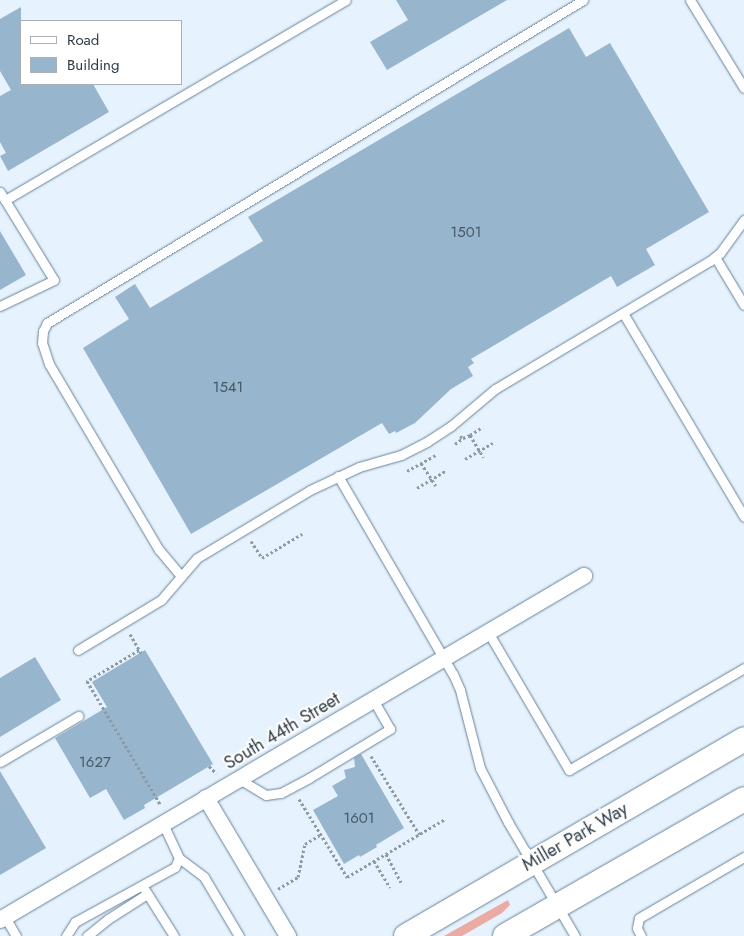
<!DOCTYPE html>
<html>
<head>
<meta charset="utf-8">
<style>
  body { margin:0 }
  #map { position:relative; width:744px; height:936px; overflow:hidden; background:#e6f2fd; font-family:Jost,sans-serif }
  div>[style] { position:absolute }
  .green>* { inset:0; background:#e9aba3 }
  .building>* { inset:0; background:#98b5ce }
  .path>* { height:3px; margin-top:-1.5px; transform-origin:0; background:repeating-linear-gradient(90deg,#8d9aa4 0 2.5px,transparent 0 5px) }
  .roads { filter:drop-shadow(0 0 1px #668299) drop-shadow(0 0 1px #668299) }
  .service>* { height:9px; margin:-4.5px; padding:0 4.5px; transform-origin:4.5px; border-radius:4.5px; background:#fff }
  .minor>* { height:16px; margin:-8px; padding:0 8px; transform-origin:8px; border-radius:8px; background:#fff }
  .secondary>* { height:24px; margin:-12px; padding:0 12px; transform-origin:12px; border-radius:12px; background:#fff }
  span { translate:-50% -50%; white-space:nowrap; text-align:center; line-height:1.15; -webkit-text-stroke:4px #fff; paint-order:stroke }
  .number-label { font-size:15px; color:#485966 }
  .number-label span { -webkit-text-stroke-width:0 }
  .street-label { font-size:18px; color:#2d3a44 }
  .legend { position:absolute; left:20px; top:20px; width:162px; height:65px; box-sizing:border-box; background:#fff; border:1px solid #abb0b4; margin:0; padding:6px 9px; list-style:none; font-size:15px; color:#2d3a44 }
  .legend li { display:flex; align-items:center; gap:10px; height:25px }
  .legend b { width:25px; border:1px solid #abb0b4 }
</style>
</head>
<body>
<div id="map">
  <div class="green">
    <div style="clip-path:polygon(508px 900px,510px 905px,502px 913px,462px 936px,444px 936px)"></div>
  </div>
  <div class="building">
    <div style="clip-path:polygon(396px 0,507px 0,387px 70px,370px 42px,408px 20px)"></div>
    <div style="clip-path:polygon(21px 7px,21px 84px,93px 84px,109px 112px,8px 171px,0 156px,6px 153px,0 142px,0 96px,11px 90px,0 71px,0 19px)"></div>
    <div style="clip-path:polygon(569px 28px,586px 57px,610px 43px,709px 212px,646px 249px,655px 265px,617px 287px,611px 276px,471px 359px,474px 363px,468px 367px,473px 376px,451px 389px,415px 423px,396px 433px,395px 431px,389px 434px,382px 423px,191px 534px,83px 348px,129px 319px,115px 297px,135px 284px,150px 308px,263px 241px,248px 217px)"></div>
    <div style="clip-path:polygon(0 231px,26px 275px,0 290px)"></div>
    <div style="clip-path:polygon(145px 650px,213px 764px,144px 805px,145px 808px,124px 820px,106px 789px,90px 798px,55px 738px,107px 707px,92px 682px)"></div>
    <div style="clip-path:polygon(35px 657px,61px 700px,0 737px,0 678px)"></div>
    <div style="clip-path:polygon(361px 754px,404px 828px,376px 845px,377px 847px,360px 857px,359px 855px,344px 864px,313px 810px,338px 796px,332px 786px,346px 778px,344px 770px,355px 767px,354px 758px)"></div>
    <div style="clip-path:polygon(0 771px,46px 848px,0 875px)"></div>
  </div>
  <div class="path">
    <div style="left:470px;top:435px;width:15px;rotate:-32deg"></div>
    <div style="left:460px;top:436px;width:4px;rotate:34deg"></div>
    <div style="left:463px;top:438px;width:8px;rotate:-23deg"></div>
    <div style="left:470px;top:435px;width:26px;rotate:59deg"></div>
    <div style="left:455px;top:444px;width:10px;rotate:-37deg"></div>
    <div style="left:465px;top:459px;width:32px;rotate:-30deg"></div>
    <div style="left:421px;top:463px;width:27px;rotate:57deg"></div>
    <div style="left:407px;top:471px;width:33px;rotate:-29deg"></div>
    <div style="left:417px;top:488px;width:33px;rotate:-31deg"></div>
    <div style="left:251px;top:541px;width:20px;rotate:57deg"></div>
    <div style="left:262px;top:558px;width:47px;rotate:-31deg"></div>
    <div style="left:130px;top:634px;width:22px;rotate:60deg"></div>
    <div style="left:139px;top:650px;width:61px;rotate:149.2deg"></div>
    <div style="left:87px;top:681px;width:143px;rotate:59.3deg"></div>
    <div style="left:371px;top:756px;width:92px;rotate:58.4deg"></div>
    <div style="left:209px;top:766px;width:10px;rotate:45deg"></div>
    <div style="left:299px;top:799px;width:92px;rotate:58.4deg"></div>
    <div style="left:347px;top:877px;width:114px;rotate:-30.6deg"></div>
    <div style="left:386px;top:854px;width:32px;rotate:62deg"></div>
    <div style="left:374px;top:861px;width:31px;rotate:59deg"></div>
    <div style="left:278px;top:889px;width:23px;rotate:-31deg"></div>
    <div style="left:298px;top:877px;width:34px;rotate:-78deg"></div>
    <div style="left:305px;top:844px;width:17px;rotate:-31deg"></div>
  </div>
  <div class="roads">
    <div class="service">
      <div style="left:690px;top:0;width:103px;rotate:58.5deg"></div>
      <div style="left:0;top:192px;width:103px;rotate:58.5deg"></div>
      <div style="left:54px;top:280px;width:60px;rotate:154.3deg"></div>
      <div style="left:5px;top:200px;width:395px;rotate:-30.4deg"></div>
      <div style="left:715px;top:257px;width:56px;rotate:58.9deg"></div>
      <div style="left:623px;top:313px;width:237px;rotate:59.3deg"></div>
      <div style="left:338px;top:476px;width:229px;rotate:59.9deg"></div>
      <div style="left:453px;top:674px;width:17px;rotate:66deg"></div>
      <div style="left:460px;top:690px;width:81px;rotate:75.6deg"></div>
      <div style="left:480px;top:768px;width:61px;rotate:62.6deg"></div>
      <div style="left:508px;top:822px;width:132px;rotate:59.6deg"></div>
      <div style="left:181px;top:576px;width:34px;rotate:-130deg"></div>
      <div style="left:159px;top:550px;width:216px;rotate:-120.6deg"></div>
      <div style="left:49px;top:364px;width:22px;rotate:-108deg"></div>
      <div style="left:42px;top:343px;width:12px;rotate:-85deg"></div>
      <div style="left:43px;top:331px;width:9px;rotate:-63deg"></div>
      <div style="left:47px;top:323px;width:626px;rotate:-31.07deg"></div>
      <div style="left:488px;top:632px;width:160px;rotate:59.6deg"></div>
      <div style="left:569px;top:770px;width:203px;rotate:-30.2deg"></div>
      <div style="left:78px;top:650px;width:97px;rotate:-31.1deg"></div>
      <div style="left:161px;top:600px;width:55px;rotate:-49.4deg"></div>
      <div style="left:197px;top:558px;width:132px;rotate:-31deg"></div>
      <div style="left:310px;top:490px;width:54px;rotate:-25.1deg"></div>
      <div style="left:359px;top:467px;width:44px;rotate:-15.9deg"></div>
      <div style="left:401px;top:455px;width:30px;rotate:-27deg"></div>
      <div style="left:428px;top:441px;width:27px;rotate:-33deg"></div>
      <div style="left:451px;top:426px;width:57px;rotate:-40.1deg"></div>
      <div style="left:495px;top:389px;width:250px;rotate:-30.8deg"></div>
      <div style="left:710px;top:261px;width:13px;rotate:-39deg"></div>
      <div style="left:720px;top:253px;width:41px;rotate:-54deg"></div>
      <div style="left:0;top:762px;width:91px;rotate:-30.5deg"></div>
      <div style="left:239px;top:779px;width:31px;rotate:31deg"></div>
      <div style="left:266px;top:795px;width:15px;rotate:-8deg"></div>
      <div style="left:281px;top:793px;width:32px;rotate:-28deg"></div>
      <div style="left:309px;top:778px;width:95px;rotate:-31.2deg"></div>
      <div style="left:390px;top:729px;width:34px;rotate:-120deg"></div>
      <div style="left:179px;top:858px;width:31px;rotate:37deg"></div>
      <div style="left:204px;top:877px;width:69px;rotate:59.3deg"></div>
      <div style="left:145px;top:890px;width:54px;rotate:57.8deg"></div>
      <div style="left:5px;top:917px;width:22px;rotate:60deg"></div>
      <div style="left:66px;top:936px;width:17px;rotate:-57deg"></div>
      <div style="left:75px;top:922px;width:114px;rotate:-28.8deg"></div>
      <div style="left:175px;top:867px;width:10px;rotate:-66deg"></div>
      <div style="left:179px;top:858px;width:38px;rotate:-115deg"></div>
      <div style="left:87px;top:936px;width:27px;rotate:-39deg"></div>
      <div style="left:108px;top:919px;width:46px;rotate:-32.7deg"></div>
      <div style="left:641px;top:936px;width:9px;rotate:-117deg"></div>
      <div style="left:637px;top:928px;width:10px;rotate:-79deg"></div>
      <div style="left:639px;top:918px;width:121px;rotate:-30.2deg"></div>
    </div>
    <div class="minor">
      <div style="left:206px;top:798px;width:161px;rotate:59.3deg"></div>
      <div style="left:0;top:920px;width:678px;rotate:-30.5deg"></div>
    </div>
    <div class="secondary">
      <div style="left:406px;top:936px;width:391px;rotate:-30.2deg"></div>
      <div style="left:505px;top:936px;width:275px;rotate:-29.8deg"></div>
    </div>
  </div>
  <div class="number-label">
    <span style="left:466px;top:233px">1501</span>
    <span style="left:228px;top:388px">1541</span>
    <span style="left:95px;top:763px">1627</span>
    <span style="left:359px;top:819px">1601</span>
  </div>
  <div class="street-label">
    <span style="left:282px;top:731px;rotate:-31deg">South 44th Street</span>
    <span style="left:575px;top:837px;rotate:-30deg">Miller Park Way</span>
  </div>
  <ul class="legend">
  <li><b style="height:6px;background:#fff"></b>Road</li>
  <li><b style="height:14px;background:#98b5ce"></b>Building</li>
  </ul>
</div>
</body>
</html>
